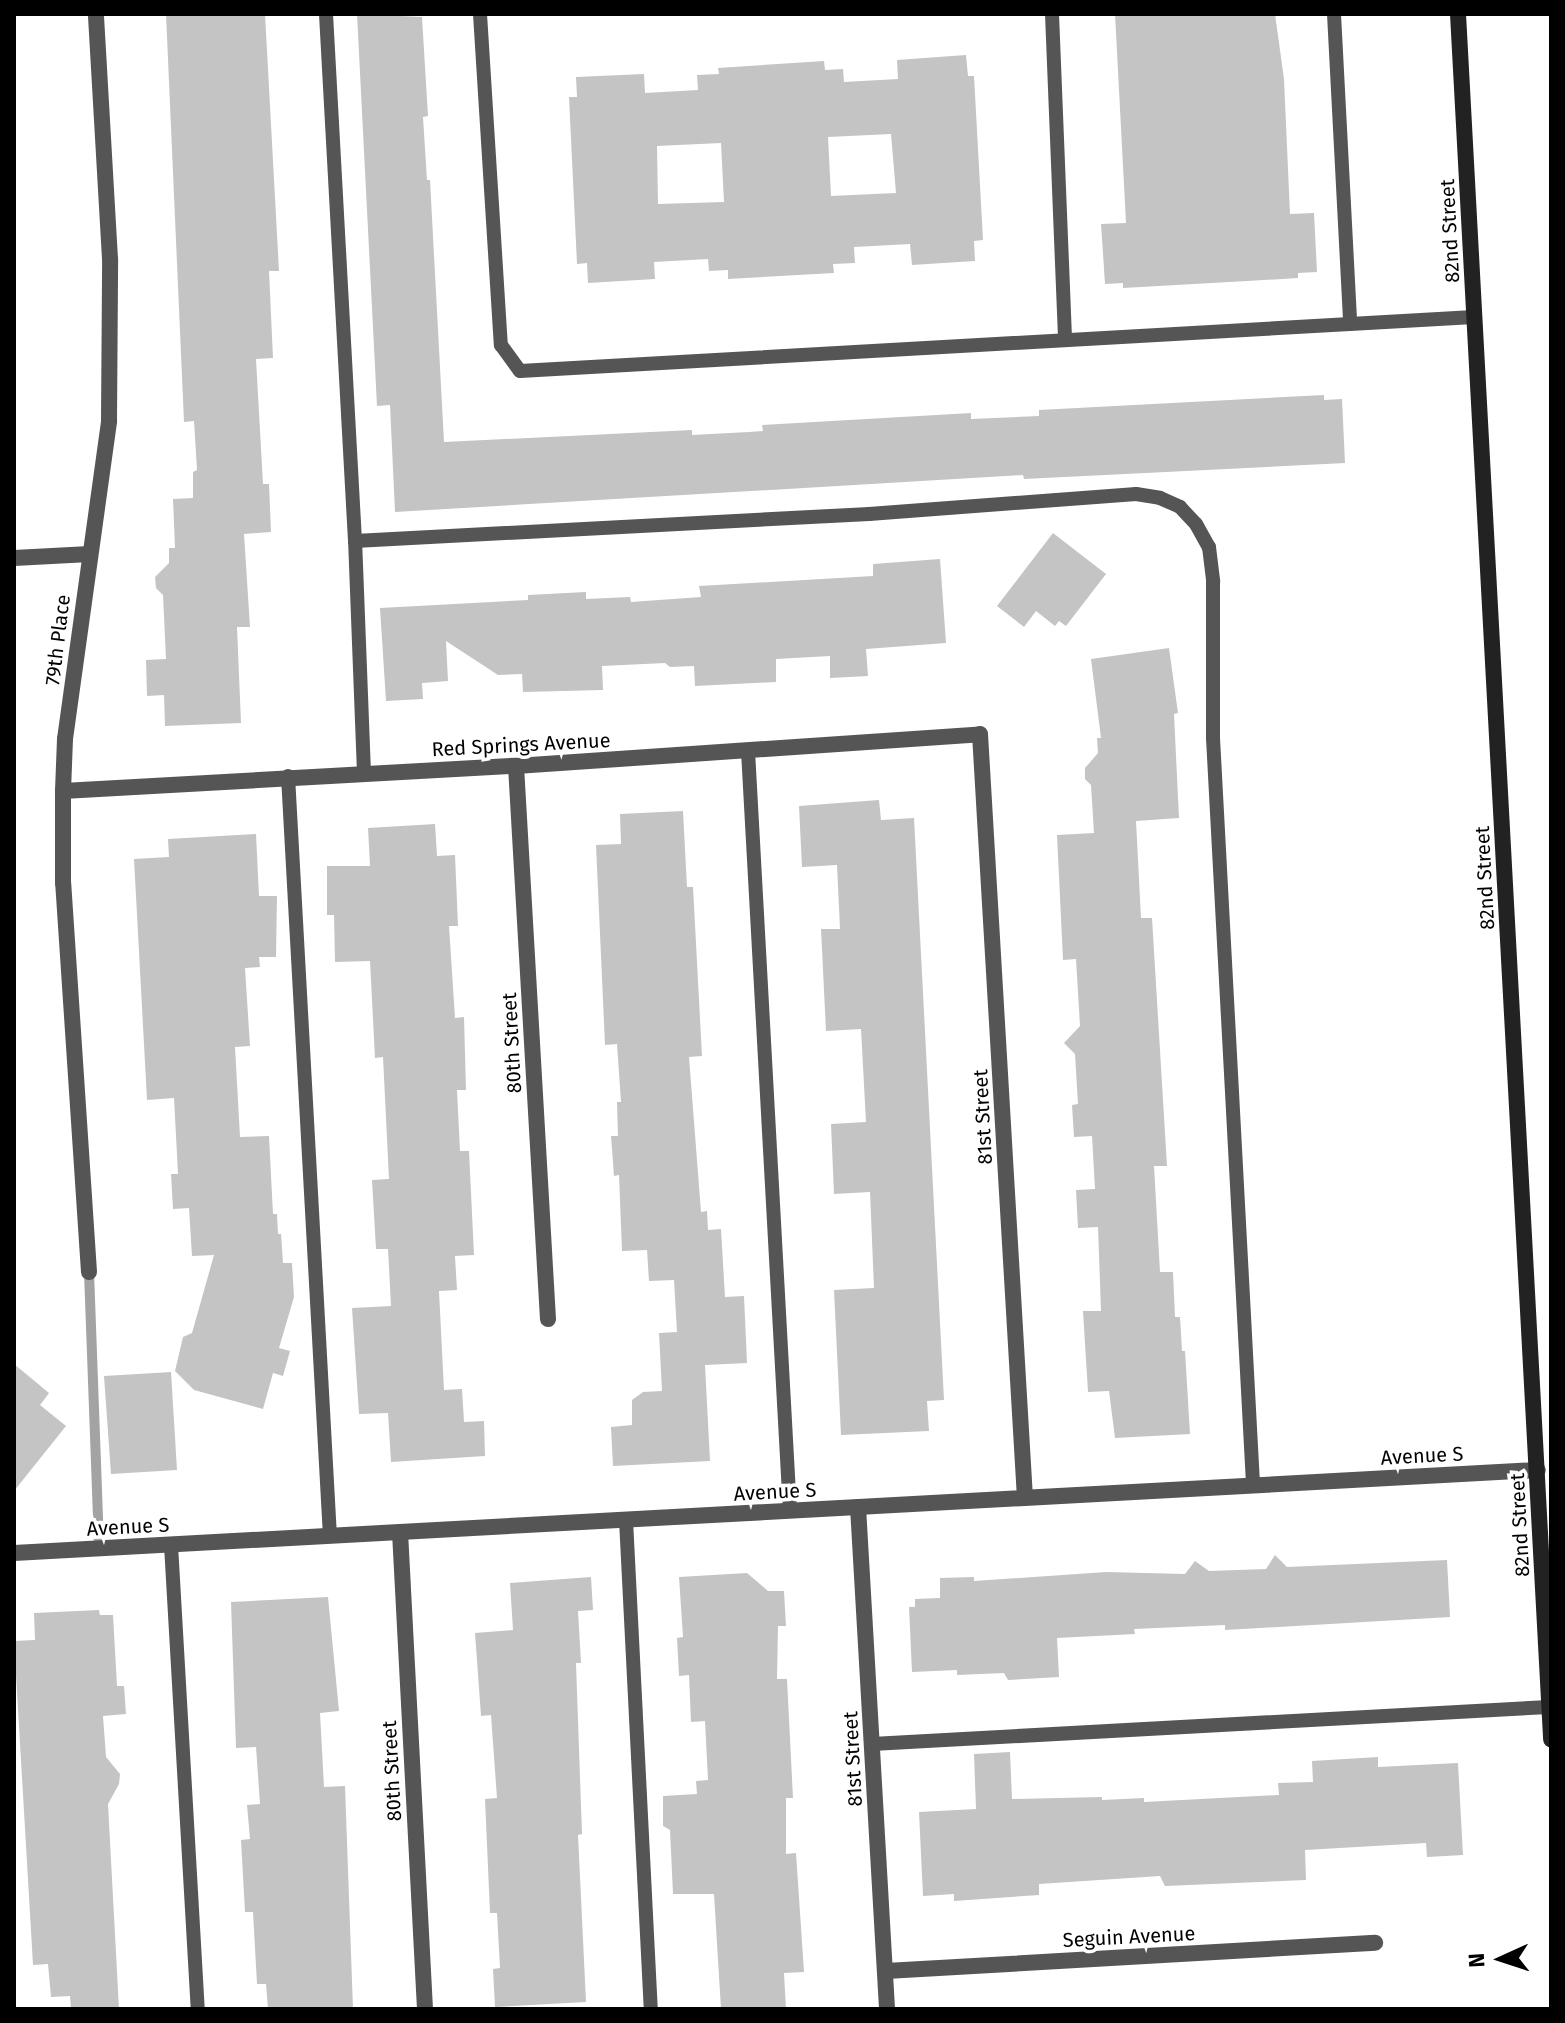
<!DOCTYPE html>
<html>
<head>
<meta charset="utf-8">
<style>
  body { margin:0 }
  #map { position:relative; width:1565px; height:2023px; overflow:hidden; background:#fff; font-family:"Fira Sans",sans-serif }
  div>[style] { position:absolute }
  .stream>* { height:10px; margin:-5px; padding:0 5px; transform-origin:5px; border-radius:5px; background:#a3a3a3 }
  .building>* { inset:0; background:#c4c4c4 }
  .service>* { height:14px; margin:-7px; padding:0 7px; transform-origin:7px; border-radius:7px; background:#555 }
  .minor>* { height:16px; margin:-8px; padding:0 8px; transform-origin:8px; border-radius:8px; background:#555 }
  .secondary>* { height:16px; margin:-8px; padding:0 8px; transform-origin:8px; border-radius:8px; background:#222 }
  span { translate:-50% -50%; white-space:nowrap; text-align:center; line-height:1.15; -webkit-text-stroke:7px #fff; paint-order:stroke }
  .street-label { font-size:20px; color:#000 }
  .frame { position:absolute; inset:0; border:16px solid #000; pointer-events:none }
  .north { position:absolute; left:1461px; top:1919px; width:80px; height:80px; -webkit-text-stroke:6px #fff; paint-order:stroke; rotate:267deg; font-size:22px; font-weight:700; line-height:32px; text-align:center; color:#000 }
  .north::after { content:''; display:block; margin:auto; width:28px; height:36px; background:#000; clip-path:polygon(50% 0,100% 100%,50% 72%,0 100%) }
</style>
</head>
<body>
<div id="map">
  <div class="stream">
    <div style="left:89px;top:1272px;width:276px;rotate:87.9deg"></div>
  </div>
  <div class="building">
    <div style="clip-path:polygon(166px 14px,265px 14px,279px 271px,269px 271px,273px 358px,256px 359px,263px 484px,269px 484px,271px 532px,244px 534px,250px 627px,237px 627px,241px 723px,165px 726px,164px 695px,147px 696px,146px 660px,166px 659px,163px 595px,156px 588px,155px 577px,169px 563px,169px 548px,175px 548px,173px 499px,193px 498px,193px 472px,197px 470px,194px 421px,184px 422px)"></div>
    <div style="clip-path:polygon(357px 14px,422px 17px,428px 116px,423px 117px,427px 180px,430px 180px,444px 442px,692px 430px,692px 435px,749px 432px,763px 431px,762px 425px,971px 413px,971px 419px,1039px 416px,1039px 410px,1324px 395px,1324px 400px,1342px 399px,1345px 463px,1024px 479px,1023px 475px,395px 512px,390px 405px,377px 406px)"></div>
    <div style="clip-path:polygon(1115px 14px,1275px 14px,1284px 79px,1290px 214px,1314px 213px,1317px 272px,1298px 273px,1298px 278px,1247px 281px,1123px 288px,1123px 283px,1105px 284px,1101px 224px,1126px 223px)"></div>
    <div style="clip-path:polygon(evenodd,966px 55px,968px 76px,974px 76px,983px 240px,974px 241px,975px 261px,912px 265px,910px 244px,854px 247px,855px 263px,833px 264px,834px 273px,728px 279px,728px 270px,709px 271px,708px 259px,654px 262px,655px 279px,588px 283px,587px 263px,577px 264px,569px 97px,577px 97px,576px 77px,644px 74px,645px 93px,698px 90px,697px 75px,719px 74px,718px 68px,824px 61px,825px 70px,843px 69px,844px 82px,898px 79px,897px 60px,966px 55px,891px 134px,896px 193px,831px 196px,828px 137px,891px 134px,966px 55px,721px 143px,724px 202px,658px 204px,657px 146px,721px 143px)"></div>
    <div style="clip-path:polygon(1053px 533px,1106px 574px,1066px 626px,1059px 621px,1055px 626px,1036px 611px,1024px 627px,997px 606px)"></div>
    <div style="clip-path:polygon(940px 559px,946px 643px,866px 649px,868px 676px,830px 678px,830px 656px,776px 659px,776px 682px,695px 686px,694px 666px,670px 667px,665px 663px,602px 666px,603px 690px,523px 692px,522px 674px,498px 675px,446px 641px,448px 681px,422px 683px,423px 699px,386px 701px,380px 608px,528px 600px,528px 595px,586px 592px,586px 599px,630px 597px,631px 602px,701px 597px,699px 586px,873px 576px,873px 564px)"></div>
    <div style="clip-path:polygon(1169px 648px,1178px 713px,1174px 714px,1179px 818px,1136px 821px,1141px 918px,1152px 918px,1167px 1166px,1154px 1166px,1160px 1272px,1173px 1272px,1175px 1317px,1180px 1317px,1182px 1351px,1185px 1351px,1190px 1434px,1115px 1438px,1109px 1391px,1088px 1392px,1083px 1311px,1101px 1311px,1098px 1227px,1078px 1228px,1076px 1190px,1095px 1189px,1092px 1136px,1074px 1137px,1072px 1105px,1078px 1104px,1075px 1054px,1064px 1043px,1080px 1026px,1076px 959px,1063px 960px,1057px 835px,1094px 833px,1091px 785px,1085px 779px,1085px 768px,1098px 753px,1097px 738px,1101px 738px,1091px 659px)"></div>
    <div style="clip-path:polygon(879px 800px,881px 820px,914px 818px,944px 1400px,927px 1401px,929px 1431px,841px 1435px,834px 1290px,874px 1288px,870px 1192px,834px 1194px,831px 1124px,866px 1122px,861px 1029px,826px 1031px,821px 929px,840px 929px,837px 865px,802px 867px,799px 806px)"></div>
    <div style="clip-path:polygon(683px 811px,687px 887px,693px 887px,702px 1056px,689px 1057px,701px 1212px,707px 1211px,708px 1230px,721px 1229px,725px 1297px,744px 1296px,747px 1363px,705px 1365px,710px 1461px,613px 1466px,611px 1427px,632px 1425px,632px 1400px,643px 1392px,662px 1391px,659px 1333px,677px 1332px,674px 1280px,649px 1281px,647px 1250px,622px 1251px,619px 1175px,614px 1176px,611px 1136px,618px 1136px,617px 1102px,621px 1102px,617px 1044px,605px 1045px,596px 845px,621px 844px,620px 814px)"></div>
    <div style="clip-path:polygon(435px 824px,437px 856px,455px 855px,458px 926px,449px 926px,455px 1018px,464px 1017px,466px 1090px,457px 1090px,460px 1151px,469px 1151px,474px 1255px,455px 1256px,457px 1290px,439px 1291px,444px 1390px,462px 1389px,464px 1422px,484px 1421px,485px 1456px,391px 1462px,388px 1413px,359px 1414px,352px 1308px,391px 1306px,388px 1249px,376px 1249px,372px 1180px,389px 1179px,383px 1057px,375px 1058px,370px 961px,335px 962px,334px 915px,327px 915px,327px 866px,370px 866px,368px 828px)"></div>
    <div style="clip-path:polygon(256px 834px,259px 896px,277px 896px,276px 957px,259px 957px,260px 967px,245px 968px,250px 1046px,235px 1047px,240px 1137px,269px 1136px,273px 1214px,277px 1214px,278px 1234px,281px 1234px,283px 1263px,292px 1263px,294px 1297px,279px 1348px,290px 1351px,283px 1376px,273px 1373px,263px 1409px,194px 1390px,175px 1371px,183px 1337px,192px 1333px,214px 1255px,192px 1256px,189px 1208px,173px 1209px,171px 1174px,178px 1174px,174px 1098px,147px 1100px,134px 859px,169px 857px,168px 839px)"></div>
    <div style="clip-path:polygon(14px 1364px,49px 1393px,40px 1405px,66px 1426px,14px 1491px)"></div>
    <div style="clip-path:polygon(171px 1372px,177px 1470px,111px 1474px,104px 1376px)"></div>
    <div style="clip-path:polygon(1275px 1555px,1287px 1567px,1447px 1560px,1450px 1617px,1225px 1630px,1225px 1625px,1134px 1629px,1135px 1634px,1057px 1638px,1059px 1677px,1008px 1680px,1004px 1673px,957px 1675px,957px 1670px,912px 1672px,909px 1607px,915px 1607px,915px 1599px,940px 1598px,940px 1578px,974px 1577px,974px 1581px,1106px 1572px,1185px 1574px,1195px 1561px,1209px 1571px,1266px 1569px)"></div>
    <div style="clip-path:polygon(747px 1573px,768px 1591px,784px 1591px,786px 1626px,778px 1626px,777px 1679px,787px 1679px,793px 1798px,786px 1798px,786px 1854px,796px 1853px,804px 1972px,784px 1973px,786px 2009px,721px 2009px,714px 1894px,673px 1894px,670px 1830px,663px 1826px,663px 1796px,697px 1794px,696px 1781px,708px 1780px,705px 1721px,691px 1722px,689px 1675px,679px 1676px,677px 1638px,683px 1637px,679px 1577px)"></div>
    <div style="clip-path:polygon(591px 1577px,593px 1610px,578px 1611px,581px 1663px,576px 1663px,582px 1834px,578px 1835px,586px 2002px,495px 2007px,493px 1969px,500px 1968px,497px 1913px,490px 1913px,485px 1799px,497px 1798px,491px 1715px,481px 1716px,475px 1633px,513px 1630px,510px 1583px)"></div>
    <div style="clip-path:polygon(328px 1597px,339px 1711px,320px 1713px,324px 1787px,345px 1786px,353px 2009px,268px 2009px,266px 1984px,257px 1984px,253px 1912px,245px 1912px,241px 1840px,250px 1839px,247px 1805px,260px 1804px,256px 1747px,236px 1748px,231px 1602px)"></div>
    <div style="clip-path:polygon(99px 1610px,100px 1615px,113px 1615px,117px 1686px,124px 1686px,126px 1714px,103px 1716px,106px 1757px,120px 1774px,119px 1784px,108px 1804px,119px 2009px,71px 2009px,70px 1996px,51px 1997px,48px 1964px,33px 1965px,14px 1641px,35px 1640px,34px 1613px)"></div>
    <div style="clip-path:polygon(1010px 1752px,1012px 1799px,1102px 1797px,1102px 1800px,1144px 1798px,1144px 1802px,1279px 1795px,1278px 1783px,1313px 1782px,1312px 1761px,1378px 1757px,1378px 1767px,1458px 1763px,1463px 1855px,1427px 1857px,1426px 1843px,1305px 1850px,1306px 1880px,1165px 1886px,1160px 1876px,1039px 1884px,1039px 1895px,954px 1901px,954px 1894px,923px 1896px,919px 1812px,976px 1809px,974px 1754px)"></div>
  </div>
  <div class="service">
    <div style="left:326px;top:14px;width:528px;rotate:86.85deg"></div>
    <div style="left:480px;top:14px;width:332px;rotate:86.4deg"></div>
    <div style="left:501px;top:345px;width:32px;rotate:54deg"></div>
    <div style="left:520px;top:371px;width:831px;rotate:-3.24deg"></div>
    <div style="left:1052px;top:14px;width:326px;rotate:87.7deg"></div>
    <div style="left:1334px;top:14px;width:310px;rotate:87deg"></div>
    <div style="left:1350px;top:324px;width:124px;rotate:-3.2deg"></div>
    <div style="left:748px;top:751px;width:761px;rotate:86.84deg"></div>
    <div style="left:364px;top:773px;width:232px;rotate:-92.2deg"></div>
    <div style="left:355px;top:541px;width:515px;rotate:-3.01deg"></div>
    <div style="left:869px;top:514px;width:268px;rotate:-4.3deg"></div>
    <div style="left:1136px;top:494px;width:24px;rotate:9deg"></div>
    <div style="left:1160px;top:498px;width:22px;rotate:24deg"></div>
    <div style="left:1180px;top:507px;width:23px;rotate:47deg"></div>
    <div style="left:1196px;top:524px;width:26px;rotate:61deg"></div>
    <div style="left:1209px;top:547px;width:35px;rotate:83deg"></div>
    <div style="left:1213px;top:582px;width:156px;rotate:90deg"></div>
    <div style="left:1213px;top:738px;width:748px;rotate:86.93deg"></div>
    <div style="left:288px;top:776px;width:761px;rotate:86.84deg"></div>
    <div style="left:626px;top:1520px;width:490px;rotate:87.1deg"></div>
    <div style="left:171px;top:1545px;width:465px;rotate:86.7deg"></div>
    <div style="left:872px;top:1744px;width:678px;rotate:-3.13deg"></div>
  </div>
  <div class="minor">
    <div style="left:14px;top:558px;width:76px;rotate:-3deg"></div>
    <div style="left:516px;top:766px;width:554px;rotate:86.69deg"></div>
    <div style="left:63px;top:791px;width:454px;rotate:-3.2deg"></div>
    <div style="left:516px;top:766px;width:465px;rotate:-3.9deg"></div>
    <div style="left:980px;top:734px;width:765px;rotate:86.63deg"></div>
    <div style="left:89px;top:1272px;width:390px;rotate:-93.8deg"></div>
    <div style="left:63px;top:883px;width:92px;rotate:-90deg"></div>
    <div style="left:63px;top:791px;width:52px;rotate:-87.8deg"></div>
    <div style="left:65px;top:739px;width:321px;rotate:-82.1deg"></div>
    <div style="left:109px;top:421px;width:162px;rotate:-89.6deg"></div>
    <div style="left:110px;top:259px;width:245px;rotate:-93.3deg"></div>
    <div style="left:858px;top:1507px;width:503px;rotate:86.69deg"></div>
    <div style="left:400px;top:1532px;width:478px;rotate:87deg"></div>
    <div style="left:14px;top:1553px;width:1526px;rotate:-3.12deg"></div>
    <div style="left:886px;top:1971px;width:490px;rotate:-3.3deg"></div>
  </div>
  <div class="secondary">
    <div style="left:1458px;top:14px;width:1728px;rotate:86.91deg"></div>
  </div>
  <div class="street-label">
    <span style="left:1450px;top:231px;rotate:-93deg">82nd Street</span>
    <span style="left:58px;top:640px;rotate:-83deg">79th Place</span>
    <span style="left:521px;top:745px;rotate:-3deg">Red Springs Avenue</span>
    <span style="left:1485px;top:878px;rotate:-93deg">82nd Street</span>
    <span style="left:512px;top:1043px;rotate:-93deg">80th Street</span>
    <span style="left:983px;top:1117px;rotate:-93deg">81st Street</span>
    <span style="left:1422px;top:1456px;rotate:-3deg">Avenue S</span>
    <span style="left:775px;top:1492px;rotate:-3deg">Avenue S</span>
    <span style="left:1520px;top:1525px;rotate:-93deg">82nd Street</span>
    <span style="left:128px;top:1527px;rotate:-3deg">Avenue S</span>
    <span style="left:853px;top:1759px;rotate:-93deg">81st Street</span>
    <span style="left:392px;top:1771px;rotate:-93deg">80th Street</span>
    <span style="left:1129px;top:1937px;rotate:-3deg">Seguin Avenue</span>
  </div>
  <div class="frame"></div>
  <div class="north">N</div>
</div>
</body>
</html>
